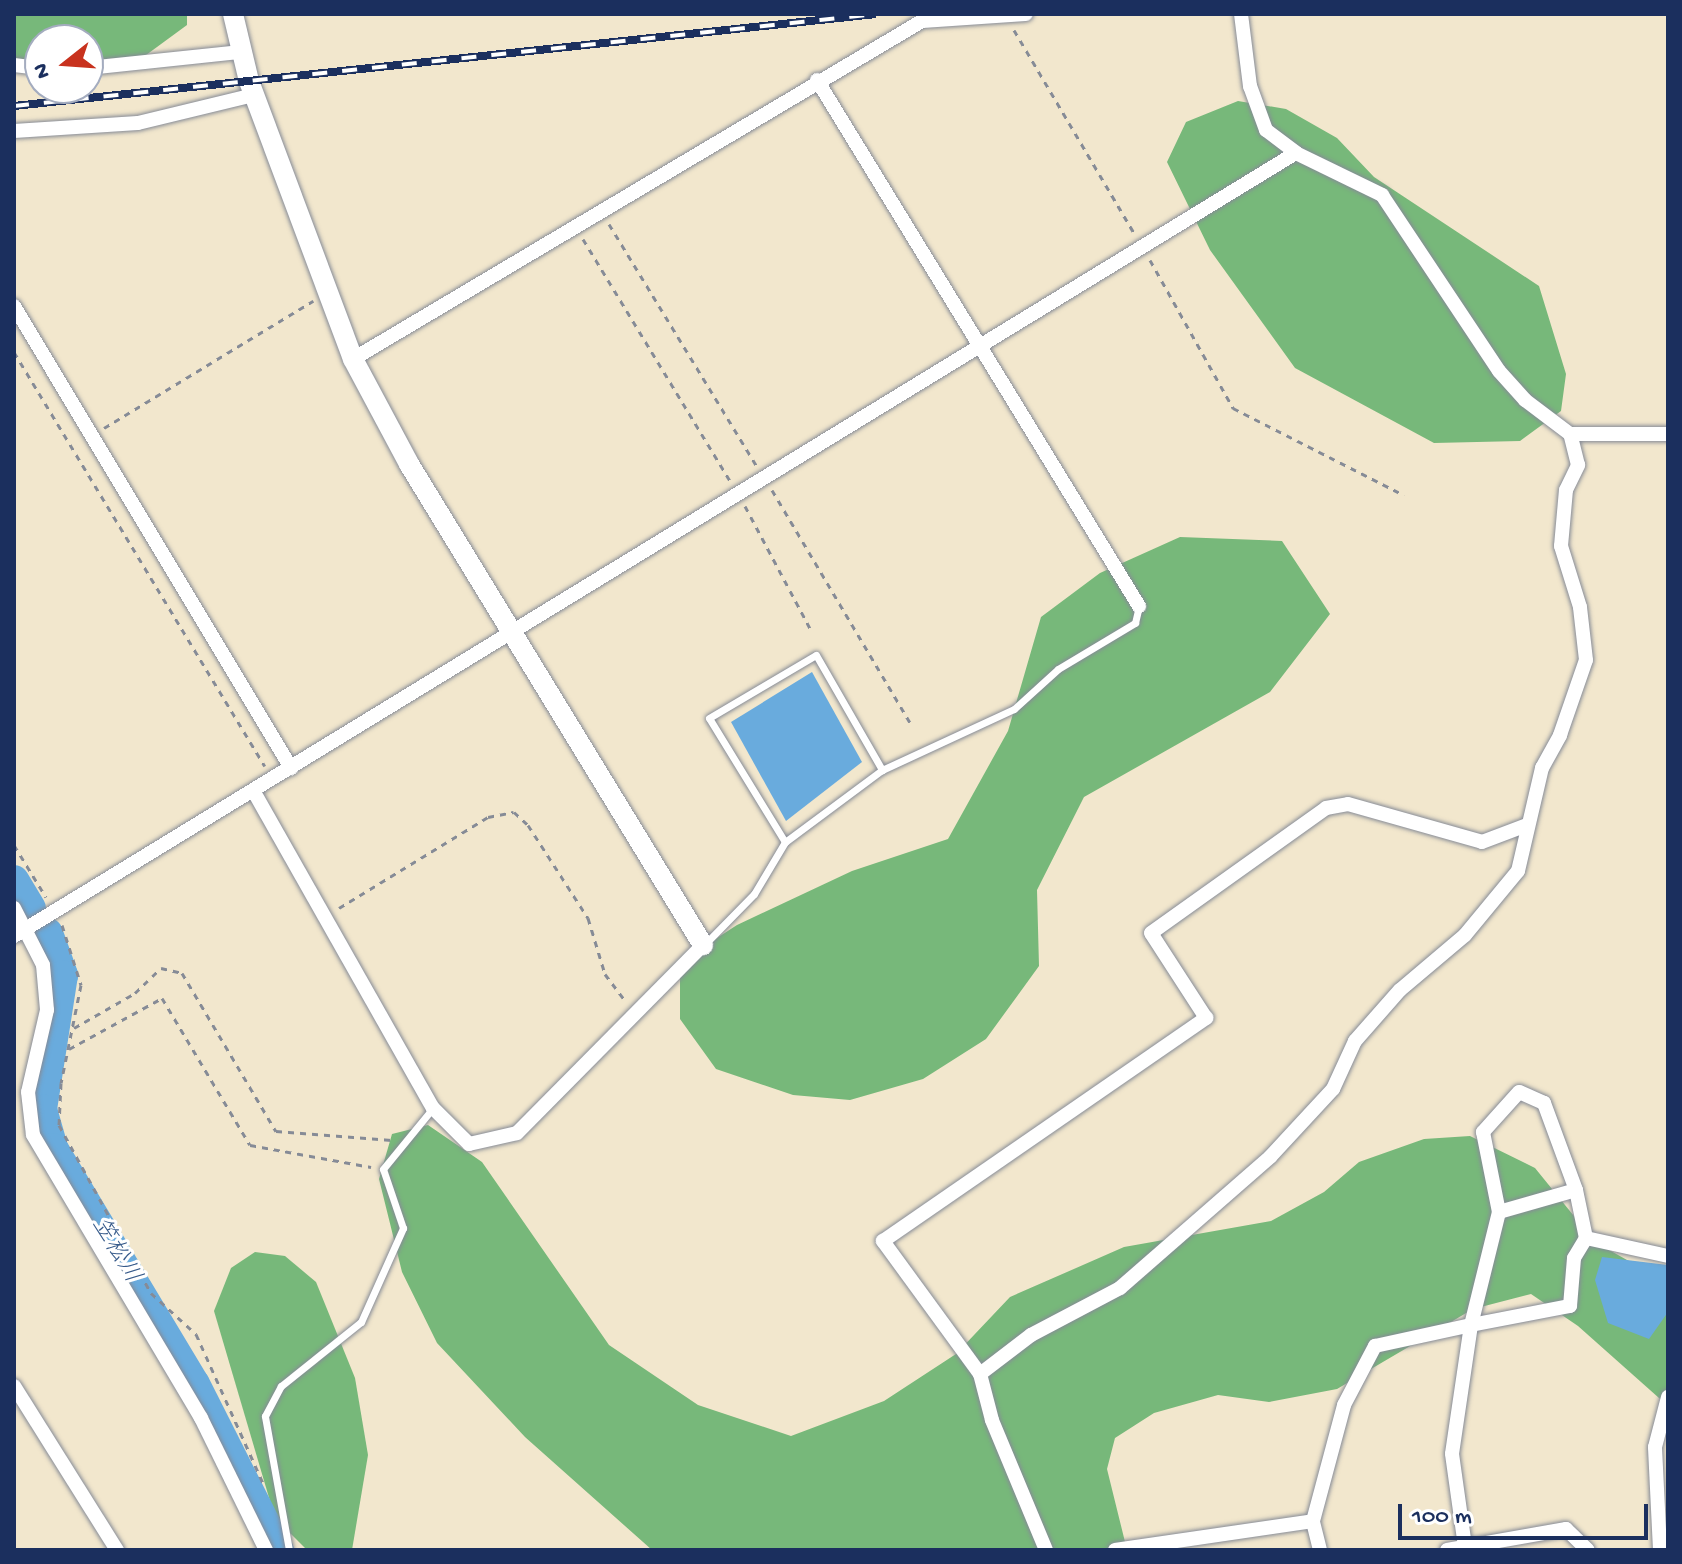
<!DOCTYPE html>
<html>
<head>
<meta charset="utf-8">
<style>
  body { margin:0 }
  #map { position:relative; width:1682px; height:1564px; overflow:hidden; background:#f2e7cd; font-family:"Gochi Hand","Klee One",sans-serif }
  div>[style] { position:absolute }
  .forest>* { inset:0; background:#77b87a }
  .water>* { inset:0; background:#69abdd }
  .river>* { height:30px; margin:-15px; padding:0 15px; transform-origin:15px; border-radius:15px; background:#69abdd }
  .path>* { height:3px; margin-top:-1.5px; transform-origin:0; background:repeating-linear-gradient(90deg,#868b96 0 6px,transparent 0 12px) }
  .roads { filter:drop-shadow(0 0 2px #868b96) drop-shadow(0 0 2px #868b96) }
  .lane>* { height:7px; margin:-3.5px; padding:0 3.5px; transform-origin:3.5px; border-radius:3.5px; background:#fff }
  .street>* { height:14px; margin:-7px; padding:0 7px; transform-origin:7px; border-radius:7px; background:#fff }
  .secondary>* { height:20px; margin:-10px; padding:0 10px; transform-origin:10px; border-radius:10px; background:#fff }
  .rail>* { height:8px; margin-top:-4px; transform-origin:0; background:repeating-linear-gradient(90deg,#fff 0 15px,#1b2f5e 0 30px); box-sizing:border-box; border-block:2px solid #1b2f5e }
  span { translate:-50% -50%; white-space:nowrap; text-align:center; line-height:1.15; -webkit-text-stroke:6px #fff; paint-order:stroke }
  .water-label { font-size:24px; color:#365a8a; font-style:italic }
  .frame { position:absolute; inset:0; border:16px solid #1b2f5e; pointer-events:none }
  .north { position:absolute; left:24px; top:24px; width:80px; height:80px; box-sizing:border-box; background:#fff; border:2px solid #a4acbf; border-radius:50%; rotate:253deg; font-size:22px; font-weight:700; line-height:32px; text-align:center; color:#1b2f5e }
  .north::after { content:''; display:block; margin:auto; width:28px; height:36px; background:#c8321e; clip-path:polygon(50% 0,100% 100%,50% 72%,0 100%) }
  .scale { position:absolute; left:1398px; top:1504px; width:250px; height:36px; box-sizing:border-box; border:4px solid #1b2f5e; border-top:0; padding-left:10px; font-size:24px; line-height:28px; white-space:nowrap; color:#1b2f5e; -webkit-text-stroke:6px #fff; paint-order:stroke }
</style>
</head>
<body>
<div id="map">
  <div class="forest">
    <div style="clip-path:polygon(14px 14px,187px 14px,187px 25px,127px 69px,88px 74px,88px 40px,40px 40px,40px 74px,14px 58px)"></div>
    <div style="clip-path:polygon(1238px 101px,1286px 109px,1337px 138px,1374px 177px,1539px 286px,1566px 374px,1561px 411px,1520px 441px,1434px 443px,1295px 368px,1210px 250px,1167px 162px,1186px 122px)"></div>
    <div style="clip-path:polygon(1180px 537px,1282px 541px,1330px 614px,1270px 692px,1084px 797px,1037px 890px,1039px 966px,986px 1039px,923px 1079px,850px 1100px,793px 1095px,716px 1069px,680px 1019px,680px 962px,737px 925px,852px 871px,948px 839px,1008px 731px,1041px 617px,1100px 573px)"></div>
    <div style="clip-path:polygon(428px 1125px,482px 1162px,609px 1345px,698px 1405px,791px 1436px,884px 1401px,956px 1354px,1010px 1297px,1124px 1247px,1271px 1221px,1324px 1192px,1359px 1162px,1424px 1139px,1470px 1136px,1535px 1168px,1595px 1242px,1659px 1278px,1668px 1264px,1668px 1406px,1578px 1326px,1531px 1294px,1473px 1309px,1337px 1389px,1269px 1402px,1218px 1395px,1154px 1413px,1115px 1438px,1107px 1469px,1127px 1550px,652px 1550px,525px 1437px,437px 1343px,402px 1272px,379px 1179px,392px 1134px)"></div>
    <div style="clip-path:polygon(255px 1252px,285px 1256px,316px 1282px,355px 1378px,368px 1455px,352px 1550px,307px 1550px,275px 1518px,214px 1311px,231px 1268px)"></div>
  </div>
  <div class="water">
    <div style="clip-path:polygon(812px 672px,862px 762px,786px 821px,731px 722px)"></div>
    <div style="clip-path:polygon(1602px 1257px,1668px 1265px,1668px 1312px,1649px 1339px,1608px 1323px,1595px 1280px)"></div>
  </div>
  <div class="river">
    <div style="left:14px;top:880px;width:33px;rotate:59deg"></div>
    <div style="left:48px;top:933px;width:45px;rotate:70.3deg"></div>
    <div style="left:63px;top:975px;width:136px;rotate:98.9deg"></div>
    <div style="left:42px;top:1109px;width:41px;rotate:74.2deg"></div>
    <div style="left:53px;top:1148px;width:275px;rotate:59deg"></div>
    <div style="left:195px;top:1384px;width:186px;rotate:63.2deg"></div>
  </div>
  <div class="path">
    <div style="left:1014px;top:30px;width:236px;rotate:59.4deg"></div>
    <div style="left:609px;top:224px;width:284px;rotate:58.6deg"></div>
    <div style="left:583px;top:239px;width:285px;rotate:58.7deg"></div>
    <div style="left:1150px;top:260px;width:170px;rotate:60.7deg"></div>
    <div style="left:1233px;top:408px;width:192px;rotate:27deg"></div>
    <div style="left:14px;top:352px;width:484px;rotate:58.8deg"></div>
    <div style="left:104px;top:428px;width:245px;rotate:-31.3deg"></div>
    <div style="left:772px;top:490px;width:270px;rotate:59.3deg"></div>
    <div style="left:745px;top:506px;width:140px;rotate:62deg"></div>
    <div style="left:14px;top:845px;width:61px;rotate:58.4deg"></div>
    <div style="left:339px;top:908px;width:175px;rotate:-31.4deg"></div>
    <div style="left:488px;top:817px;width:26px;rotate:-11deg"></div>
    <div style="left:514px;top:812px;width:19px;rotate:43deg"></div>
    <div style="left:528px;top:825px;width:111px;rotate:57.2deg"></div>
    <div style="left:588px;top:918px;width:59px;rotate:73.1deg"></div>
    <div style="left:605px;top:974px;width:35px;rotate:53deg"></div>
    <div style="left:62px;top:925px;width:63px;rotate:72.4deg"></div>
    <div style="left:81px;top:985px;width:100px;rotate:101.5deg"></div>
    <div style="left:61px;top:1083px;width:42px;rotate:92.7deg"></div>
    <div style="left:59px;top:1125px;width:192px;rotate:61.3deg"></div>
    <div style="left:151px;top:1293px;width:61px;rotate:42.3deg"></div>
    <div style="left:196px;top:1334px;width:166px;rotate:65.8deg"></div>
    <div style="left:74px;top:1028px;width:70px;rotate:-29.8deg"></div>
    <div style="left:135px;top:993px;width:36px;rotate:-44deg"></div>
    <div style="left:161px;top:968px;width:22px;rotate:13deg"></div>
    <div style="left:182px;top:973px;width:184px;rotate:59.3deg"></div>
    <div style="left:276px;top:1131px;width:116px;rotate:4.4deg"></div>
    <div style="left:69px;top:1049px;width:106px;rotate:-28.7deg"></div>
    <div style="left:162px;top:998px;width:171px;rotate:59.1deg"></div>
    <div style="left:250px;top:1145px;width:123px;rotate:10.3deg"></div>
  </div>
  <div class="roads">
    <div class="lane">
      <div style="left:785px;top:842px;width:145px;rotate:-121.5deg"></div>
      <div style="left:709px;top:718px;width:124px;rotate:-30.5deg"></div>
      <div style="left:816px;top:655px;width:133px;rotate:60.1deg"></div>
      <div style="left:705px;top:944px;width:70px;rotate:-45.6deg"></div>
      <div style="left:754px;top:894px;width:61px;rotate:-59.2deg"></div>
      <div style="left:785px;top:842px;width:121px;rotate:-36.6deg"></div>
      <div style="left:882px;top:770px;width:145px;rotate:-24.8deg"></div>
      <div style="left:1014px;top:709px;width:59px;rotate:-42.3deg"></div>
      <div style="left:1058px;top:669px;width:90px;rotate:-30.9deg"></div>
      <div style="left:1135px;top:623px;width:17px;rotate:-77deg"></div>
      <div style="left:289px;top:1550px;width:136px;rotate:-100.2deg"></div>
      <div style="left:265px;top:1416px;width:34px;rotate:-62deg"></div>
      <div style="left:281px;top:1386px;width:102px;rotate:-38.7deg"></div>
      <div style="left:361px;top:1322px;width:103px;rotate:-65.9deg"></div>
      <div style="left:403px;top:1228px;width:62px;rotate:-108.7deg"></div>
      <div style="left:383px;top:1169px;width:79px;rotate:-50.7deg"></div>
    </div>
    <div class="street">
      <div style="left:1241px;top:14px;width:73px;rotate:82.9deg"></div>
      <div style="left:1250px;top:86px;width:47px;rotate:70deg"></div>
      <div style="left:1266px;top:130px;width:38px;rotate:37deg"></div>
      <div style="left:1296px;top:153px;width:96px;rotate:26deg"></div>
      <div style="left:1382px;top:195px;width:211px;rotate:56.4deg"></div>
      <div style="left:1499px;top:371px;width:39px;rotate:48deg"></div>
      <div style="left:1525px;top:400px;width:56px;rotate:37.1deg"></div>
      <div style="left:1570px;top:434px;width:98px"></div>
      <div style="left:14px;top:65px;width:26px;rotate:7deg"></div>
      <div style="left:88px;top:68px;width:154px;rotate:-6deg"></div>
      <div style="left:817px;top:80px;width:617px;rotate:58.53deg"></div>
      <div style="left:14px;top:131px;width:124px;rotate:-3.7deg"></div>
      <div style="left:138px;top:123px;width:119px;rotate:-13.6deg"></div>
      <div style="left:14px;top:306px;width:539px;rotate:59.05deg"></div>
      <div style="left:353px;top:359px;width:662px;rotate:-30.71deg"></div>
      <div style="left:922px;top:21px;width:104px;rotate:-3.9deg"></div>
      <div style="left:254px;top:792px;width:363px;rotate:60.5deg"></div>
      <div style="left:433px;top:1108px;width:51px;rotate:45deg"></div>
      <div style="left:469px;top:1144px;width:49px;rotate:-12.9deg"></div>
      <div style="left:517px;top:1133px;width:264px;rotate:-45.3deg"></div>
      <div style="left:14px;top:908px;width:64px;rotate:63deg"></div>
      <div style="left:43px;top:965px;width:45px;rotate:84.9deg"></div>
      <div style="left:47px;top:1010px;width:84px;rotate:103deg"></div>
      <div style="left:28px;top:1092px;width:43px;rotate:83.4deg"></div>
      <div style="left:33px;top:1135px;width:329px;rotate:59.3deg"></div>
      <div style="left:201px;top:1418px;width:147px;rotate:63.8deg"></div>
      <div style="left:14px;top:936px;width:1502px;rotate:-31.42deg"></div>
      <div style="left:1499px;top:1212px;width:80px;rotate:-15.9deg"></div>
      <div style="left:1586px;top:1238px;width:84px;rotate:12.4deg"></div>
      <div style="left:980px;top:1374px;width:64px;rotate:-37.4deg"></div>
      <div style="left:1031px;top:1335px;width:101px;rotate:-27.8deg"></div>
      <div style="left:1120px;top:1288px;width:199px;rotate:-41.1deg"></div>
      <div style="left:1270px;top:1157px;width:93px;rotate:-47.2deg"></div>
      <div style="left:1333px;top:1089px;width:53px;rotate:-65.4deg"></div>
      <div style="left:1355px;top:1041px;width:68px;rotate:-48.6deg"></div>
      <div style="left:1400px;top:990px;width:85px;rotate:-40.2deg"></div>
      <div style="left:1465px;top:935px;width:83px;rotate:-50.4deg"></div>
      <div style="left:1518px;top:871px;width:106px;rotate:-76.9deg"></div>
      <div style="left:1542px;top:768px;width:38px;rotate:-61deg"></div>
      <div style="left:1560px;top:735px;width:79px;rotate:-70.9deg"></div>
      <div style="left:1586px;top:660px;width:53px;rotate:-96.5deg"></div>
      <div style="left:1580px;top:607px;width:64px;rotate:-107.3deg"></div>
      <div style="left:1561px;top:546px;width:56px;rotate:-84.9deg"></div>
      <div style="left:1566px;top:490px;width:28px;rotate:-64deg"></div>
      <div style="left:1578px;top:465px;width:32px;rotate:-104deg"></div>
      <div style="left:14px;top:1386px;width:194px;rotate:57.9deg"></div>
      <div style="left:1046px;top:1550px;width:141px;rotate:-112.6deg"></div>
      <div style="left:992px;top:1420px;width:48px;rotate:-104.6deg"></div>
      <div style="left:980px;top:1374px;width:165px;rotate:-126.1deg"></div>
      <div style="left:883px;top:1241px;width:393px;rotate:-34.6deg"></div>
      <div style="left:1206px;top:1018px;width:101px;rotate:-122.9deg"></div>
      <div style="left:1151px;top:933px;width:215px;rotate:-35.5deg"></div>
      <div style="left:1326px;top:808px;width:22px;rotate:-10deg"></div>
      <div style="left:1348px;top:804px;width:139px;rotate:15.8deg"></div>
      <div style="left:1482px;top:842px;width:48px;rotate:-20.7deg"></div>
      <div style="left:1115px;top:1550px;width:200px;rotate:-8.3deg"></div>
      <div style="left:1320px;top:1550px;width:30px;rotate:-104deg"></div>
      <div style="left:1313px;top:1521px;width:120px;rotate:-75deg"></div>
      <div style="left:1344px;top:1405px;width:67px;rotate:-62.3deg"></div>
      <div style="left:1375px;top:1346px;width:98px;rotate:-12.3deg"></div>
      <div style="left:1471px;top:1325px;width:101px;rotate:-10.9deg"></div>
      <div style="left:1570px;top:1306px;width:48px;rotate:-85.2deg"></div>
      <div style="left:1574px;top:1258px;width:23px;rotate:-59deg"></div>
      <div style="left:1586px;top:1238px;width:49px;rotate:-101.8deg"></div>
      <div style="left:1576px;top:1190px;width:93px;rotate:-110.2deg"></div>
      <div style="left:1544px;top:1103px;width:27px;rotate:-156deg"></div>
      <div style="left:1519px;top:1092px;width:54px;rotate:132deg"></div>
      <div style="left:1483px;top:1132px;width:82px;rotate:78.7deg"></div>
      <div style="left:1499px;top:1212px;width:116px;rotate:103.9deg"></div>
      <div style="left:1471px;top:1325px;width:130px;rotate:98.4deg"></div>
      <div style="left:1452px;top:1454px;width:94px;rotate:82deg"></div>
      <div style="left:1447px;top:1550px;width:121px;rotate:-10deg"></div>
      <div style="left:1566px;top:1529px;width:30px;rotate:44deg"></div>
      <div style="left:1660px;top:1550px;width:103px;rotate:-92.8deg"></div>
      <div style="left:1655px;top:1447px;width:52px;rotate:-75.4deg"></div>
    </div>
    <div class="secondary">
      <div style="left:233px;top:14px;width:69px;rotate:76.6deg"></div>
      <div style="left:249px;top:81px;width:297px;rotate:69.5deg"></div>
      <div style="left:353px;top:359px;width:119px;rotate:61.9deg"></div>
      <div style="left:409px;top:464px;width:564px;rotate:58.57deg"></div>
    </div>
  </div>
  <div class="rail">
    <div style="left:14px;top:106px;width:867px;rotate:-6.09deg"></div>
  </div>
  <div class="water-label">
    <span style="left:115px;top:1251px;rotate:59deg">笠松川</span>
  </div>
  <div class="frame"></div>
  <div class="north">N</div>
  <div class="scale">100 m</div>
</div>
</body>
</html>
